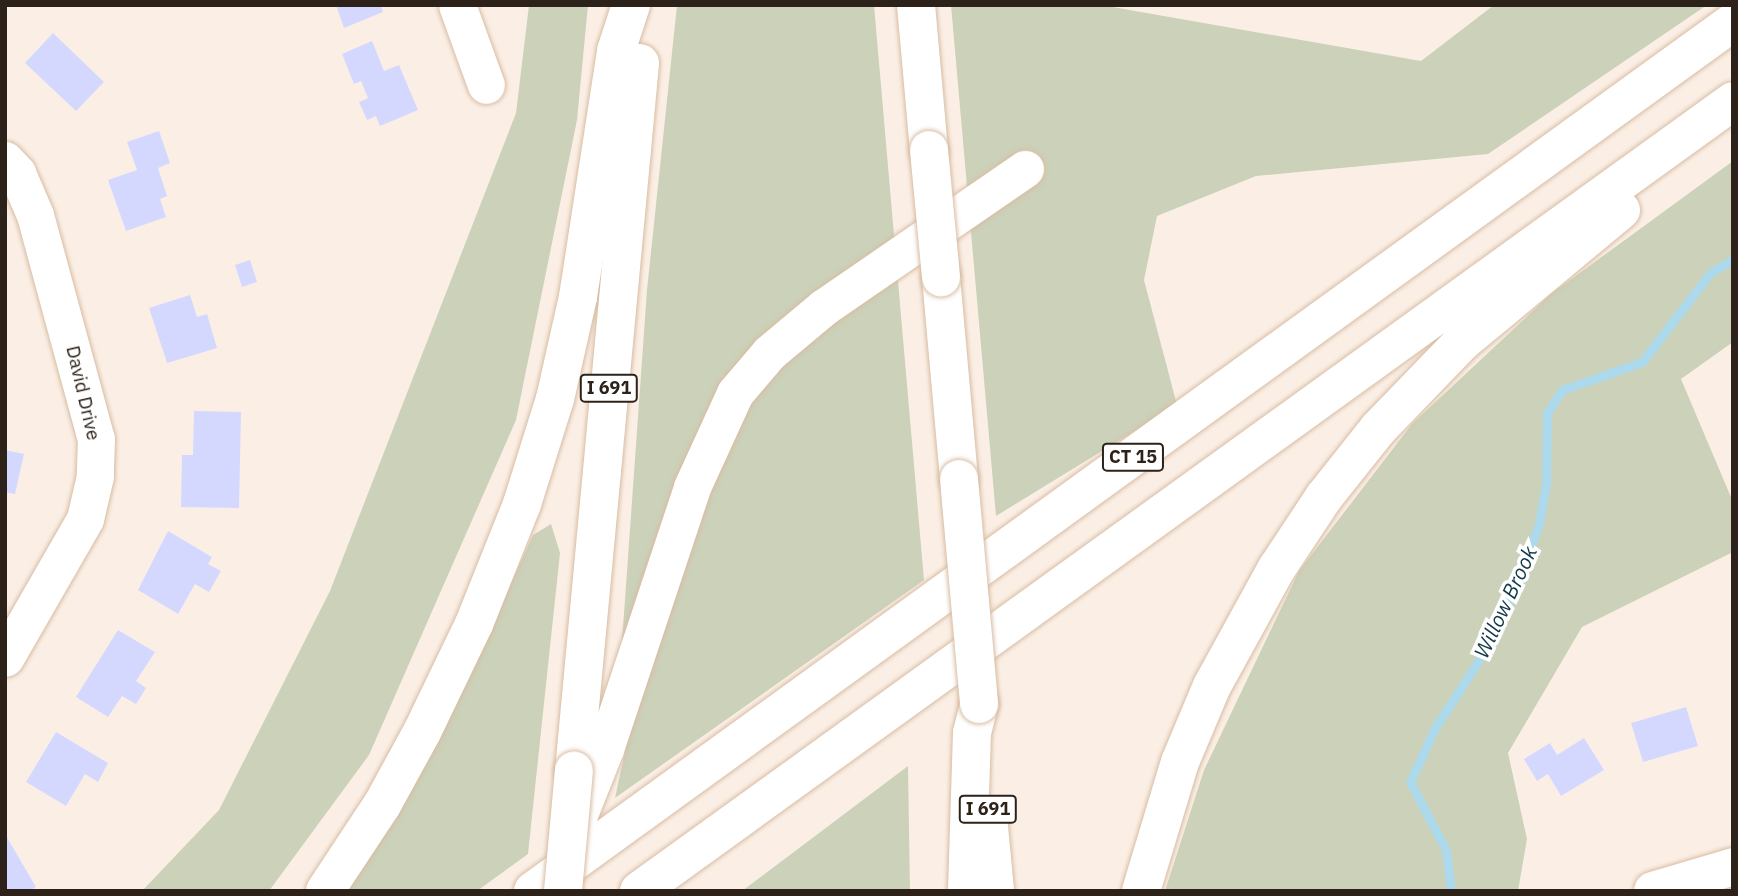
<!DOCTYPE html>
<html>
<head>
<meta charset="utf-8">
<style>
  body { margin:0 }
  #map { position:relative; width:1738px; height:896px; overflow:hidden; background:#fbefe5; font-family:"IBM Plex Sans",sans-serif }
  div>[style] { position:absolute }
  .green>* { inset:0; background:#cbd2b9 }
  .stream>* { height:9px; margin:-4.5px; padding:0 4.5px; transform-origin:4.5px; border-radius:4.5px; background:#acd9eb }
  .building>* { inset:0; background:#d4d8fe }
  .roads { filter:drop-shadow(0 0 2px #d8bca3) drop-shadow(0 0 2px #d8bca3) }
  .minor>* { height:37px; margin:-18.5px; padding:0 18.5px; transform-origin:18.5px; border-radius:18.5px; background:#fff }
  .highway>* { height:38px; margin:-19px; padding:0 19px; transform-origin:19px; border-radius:19px; background:#fff }
  .bridges { filter:drop-shadow(0 0 2px #d8bca3) drop-shadow(0 0 2px #d8bca3) }
  .highway-bridge>* { height:38px; margin:-19px; padding:0 19px; transform-origin:19px; border-radius:19px; background:#fff }
  span { translate:-50% -50%; white-space:nowrap; text-align:center; line-height:1.15; -webkit-text-stroke:7px #fff; paint-order:stroke }
  .shield-label span { padding:2px 5px; background:#fff; border:2px solid; border-radius:5px; -webkit-text-stroke-width:0 }
  .shield-label { font-size:18px; color:#2d2219; font-weight:700 }
  .street-label { font-size:19px; color:#2d2219 }
  .water-label { font-size:21px; color:#123947; font-style:italic }
  .frame { position:absolute; inset:0; border:7px solid #2d2219; pointer-events:none }
</style>
</head>
<body>
<div id="map">
  <div class="green">
    <div style="clip-path:polygon(529px 5px,588px 5px,577px 120px,516px 420px,369px 755px,269px 891px,142px 891px,219px 810px,330px 591px,516px 113px)"></div>
    <div style="clip-path:polygon(677px 5px,874px 5px,924px 580px,615px 798px,629px 733px,617px 712px,647px 290px)"></div>
    <div style="clip-path:polygon(951px 5px,1101px 5px,1421px 61px,1494px 5px,1707px 5px,1488px 154px,1256px 176px,1157px 216px,1144px 280px,1177px 405px,996px 516px)"></div>
    <div style="clip-path:polygon(1733px 161px,1733px 342px,1681px 379px,1733px 502px,1733px 552px,1582px 627px,1508px 753px,1527px 839px,1518px 891px,1165px 891px,1204px 770px,1299px 571px,1412px 424px,1551px 294px)"></div>
    <div style="clip-path:polygon(551px 524px,560px 553px,528px 854px,477px 891px,340px 891px,489px 632px,533px 535px)"></div>
    <div style="clip-path:polygon(908px 766px,910px 891px,742px 891px)"></div>
  </div>
  <div class="stream">
    <div style="left:1451px;top:891px;width:41px;rotate:-97deg"></div>
    <div style="left:1446px;top:850px;width:77px;rotate:-117.9deg"></div>
    <div style="left:1410px;top:782px;width:60px;rotate:-65.2deg"></div>
    <div style="left:1435px;top:728px;width:81px;rotate:-57.1deg"></div>
    <div style="left:1479px;top:660px;width:80px;rotate:-63.1deg"></div>
    <div style="left:1515px;top:589px;width:69px;rotate:-69.7deg"></div>
    <div style="left:1539px;top:524px;width:41px;rotate:-80.1deg"></div>
    <div style="left:1546px;top:484px;width:71px;rotate:-89.2deg"></div>
    <div style="left:1547px;top:413px;width:27px;rotate:-57deg"></div>
    <div style="left:1562px;top:390px;width:85px;rotate:-19.3deg"></div>
    <div style="left:1642px;top:362px;width:112px;rotate:-52.6deg"></div>
    <div style="left:1710px;top:273px;width:27px;rotate:-31deg"></div>
  </div>
  <div class="building">
    <div style="clip-path:polygon(336px 5px,381px 5px,383px 12px,344px 28px)"></div>
    <div style="clip-path:polygon(53px 33px,104px 82px,76px 111px,25px 63px)"></div>
    <div style="clip-path:polygon(372px 41px,384px 71px,399px 65px,418px 110px,380px 126px,376px 116px,367px 120px,359px 102px,368px 98px,361px 81px,354px 84px,342px 54px)"></div>
    <div style="clip-path:polygon(159px 131px,170px 163px,158px 168px,167px 196px,160px 199px,166px 217px,126px 231px,108px 180px,137px 170px,127px 142px)"></div>
    <div style="clip-path:polygon(250px 260px,257px 282px,242px 287px,235px 265px)"></div>
    <div style="clip-path:polygon(190px 295px,197px 317px,207px 314px,217px 348px,167px 363px,149px 308px)"></div>
    <div style="clip-path:polygon(194px 411px,241px 412px,239px 508px,181px 507px,182px 455px,193px 455px)"></div>
    <div style="clip-path:polygon(5px 450px,24px 454px,15px 494px,5px 492px)"></div>
    <div style="clip-path:polygon(168px 531px,212px 557px,208px 564px,221px 571px,209px 592px,195px 584px,178px 614px,138px 590px)"></div>
    <div style="clip-path:polygon(118px 630px,155px 652px,136px 681px,146px 688px,136px 704px,122px 696px,108px 717px,76px 697px)"></div>
    <div style="clip-path:polygon(1686px 707px,1698px 746px,1643px 762px,1631px 723px)"></div>
    <div style="clip-path:polygon(56px 732px,108px 763px,98px 782px,85px 774px,66px 806px,26px 782px)"></div>
    <div style="clip-path:polygon(1584px 738px,1604px 770px,1561px 796px,1548px 774px,1537px 781px,1524px 759px,1550px 743px,1557px 755px)"></div>
    <div style="clip-path:polygon(5px 834px,36px 887px,29px 891px,5px 891px)"></div>
  </div>
  <div class="roads">
    <div class="minor">
      <div style="left:457px;top:5px;width:85px;rotate:70.1deg"></div>
      <div style="left:5px;top:160px;width:18px;rotate:47deg"></div>
      <div style="left:17px;top:173px;width:46px;rotate:66.8deg"></div>
      <div style="left:35px;top:215px;width:232px;rotate:74.8deg"></div>
      <div style="left:96px;top:439px;width:37px;rotate:92deg"></div>
      <div style="left:95px;top:476px;width:44px;rotate:103.1deg"></div>
      <div style="left:85px;top:519px;width:160px;rotate:119.9deg"></div>
      <div style="left:574px;top:827px;width:84px;rotate:-68.3deg"></div>
      <div style="left:605px;top:749px;width:276px;rotate:-71.6deg"></div>
      <div style="left:692px;top:487px;width:103px;rotate:-65.4deg"></div>
      <div style="left:735px;top:393px;width:52px;rotate:-49.6deg"></div>
      <div style="left:769px;top:353px;width:72px;rotate:-39.9deg"></div>
      <div style="left:824px;top:307px;width:244px;rotate:-34.5deg"></div>
      <div style="left:1652px;top:890px;width:84px;rotate:-16.5deg"></div>
    </div>
    <div class="highway">
      <div style="left:916px;top:5px;width:146px;rotate:84.9deg"></div>
      <div style="left:941px;top:277px;width:203px;rotate:84.9deg"></div>
      <div style="left:574px;top:771px;width:711px;rotate:-84.67deg"></div>
      <div style="left:989px;top:827px;width:64px;rotate:84.6deg"></div>
      <div style="left:325px;top:891px;width:103px;rotate:-56.5deg"></div>
      <div style="left:382px;top:805px;width:83px;rotate:-61.3deg"></div>
      <div style="left:422px;top:732px;width:120px;rotate:-64.3deg"></div>
      <div style="left:474px;top:624px;width:129px;rotate:-68.2deg"></div>
      <div style="left:522px;top:504px;width:110px;rotate:-72.6deg"></div>
      <div style="left:555px;top:399px;width:105px;rotate:-77.3deg"></div>
      <div style="left:578px;top:297px;width:249px;rotate:-81.2deg"></div>
      <div style="left:616px;top:51px;width:48px;rotate:-71.9deg"></div>
      <div style="left:533px;top:891px;width:1482px;rotate:-35.91deg"></div>
      <div style="left:639px;top:891px;width:1349px;rotate:-35.83deg"></div>
      <div style="left:967px;top:891px;width:158px;rotate:-88.2deg"></div>
      <div style="left:972px;top:733px;width:30px;rotate:-76deg"></div>
      <div style="left:1141px;top:891px;width:135px;rotate:-73.2deg"></div>
      <div style="left:1180px;top:762px;width:82px;rotate:-67.2deg"></div>
      <div style="left:1212px;top:686px;width:135px;rotate:-61.2deg"></div>
      <div style="left:1277px;top:568px;width:85px;rotate:-56.5deg"></div>
      <div style="left:1324px;top:497px;width:87px;rotate:-51.5deg"></div>
      <div style="left:1378px;top:429px;width:120px;rotate:-46deg"></div>
      <div style="left:1461px;top:343px;width:208px;rotate:-39.7deg"></div>
    </div>
  </div>
  <div class="bridges">
    <div class="highway-bridge">
      <div style="left:929px;top:150px;width:128px;rotate:84.6deg"></div>
      <div style="left:959px;top:479px;width:226px;rotate:84.9deg"></div>
      <div style="left:563px;top:891px;width:121px;rotate:-84.8deg"></div>
    </div>
  </div>
  <div class="shield-label">
    <span style="left:609px;top:388px">I 691</span>
    <span style="left:1133px;top:457px">CT 15</span>
    <span style="left:988px;top:809px">I 691</span>
  </div>
  <div class="street-label">
    <span style="left:83px;top:393px;rotate:77deg">David Drive</span>
  </div>
  <div class="water-label">
    <span style="left:1505px;top:602px;rotate:-65deg">Willow Brook</span>
  </div>
  <div class="frame"></div>
</div>
</body>
</html>
